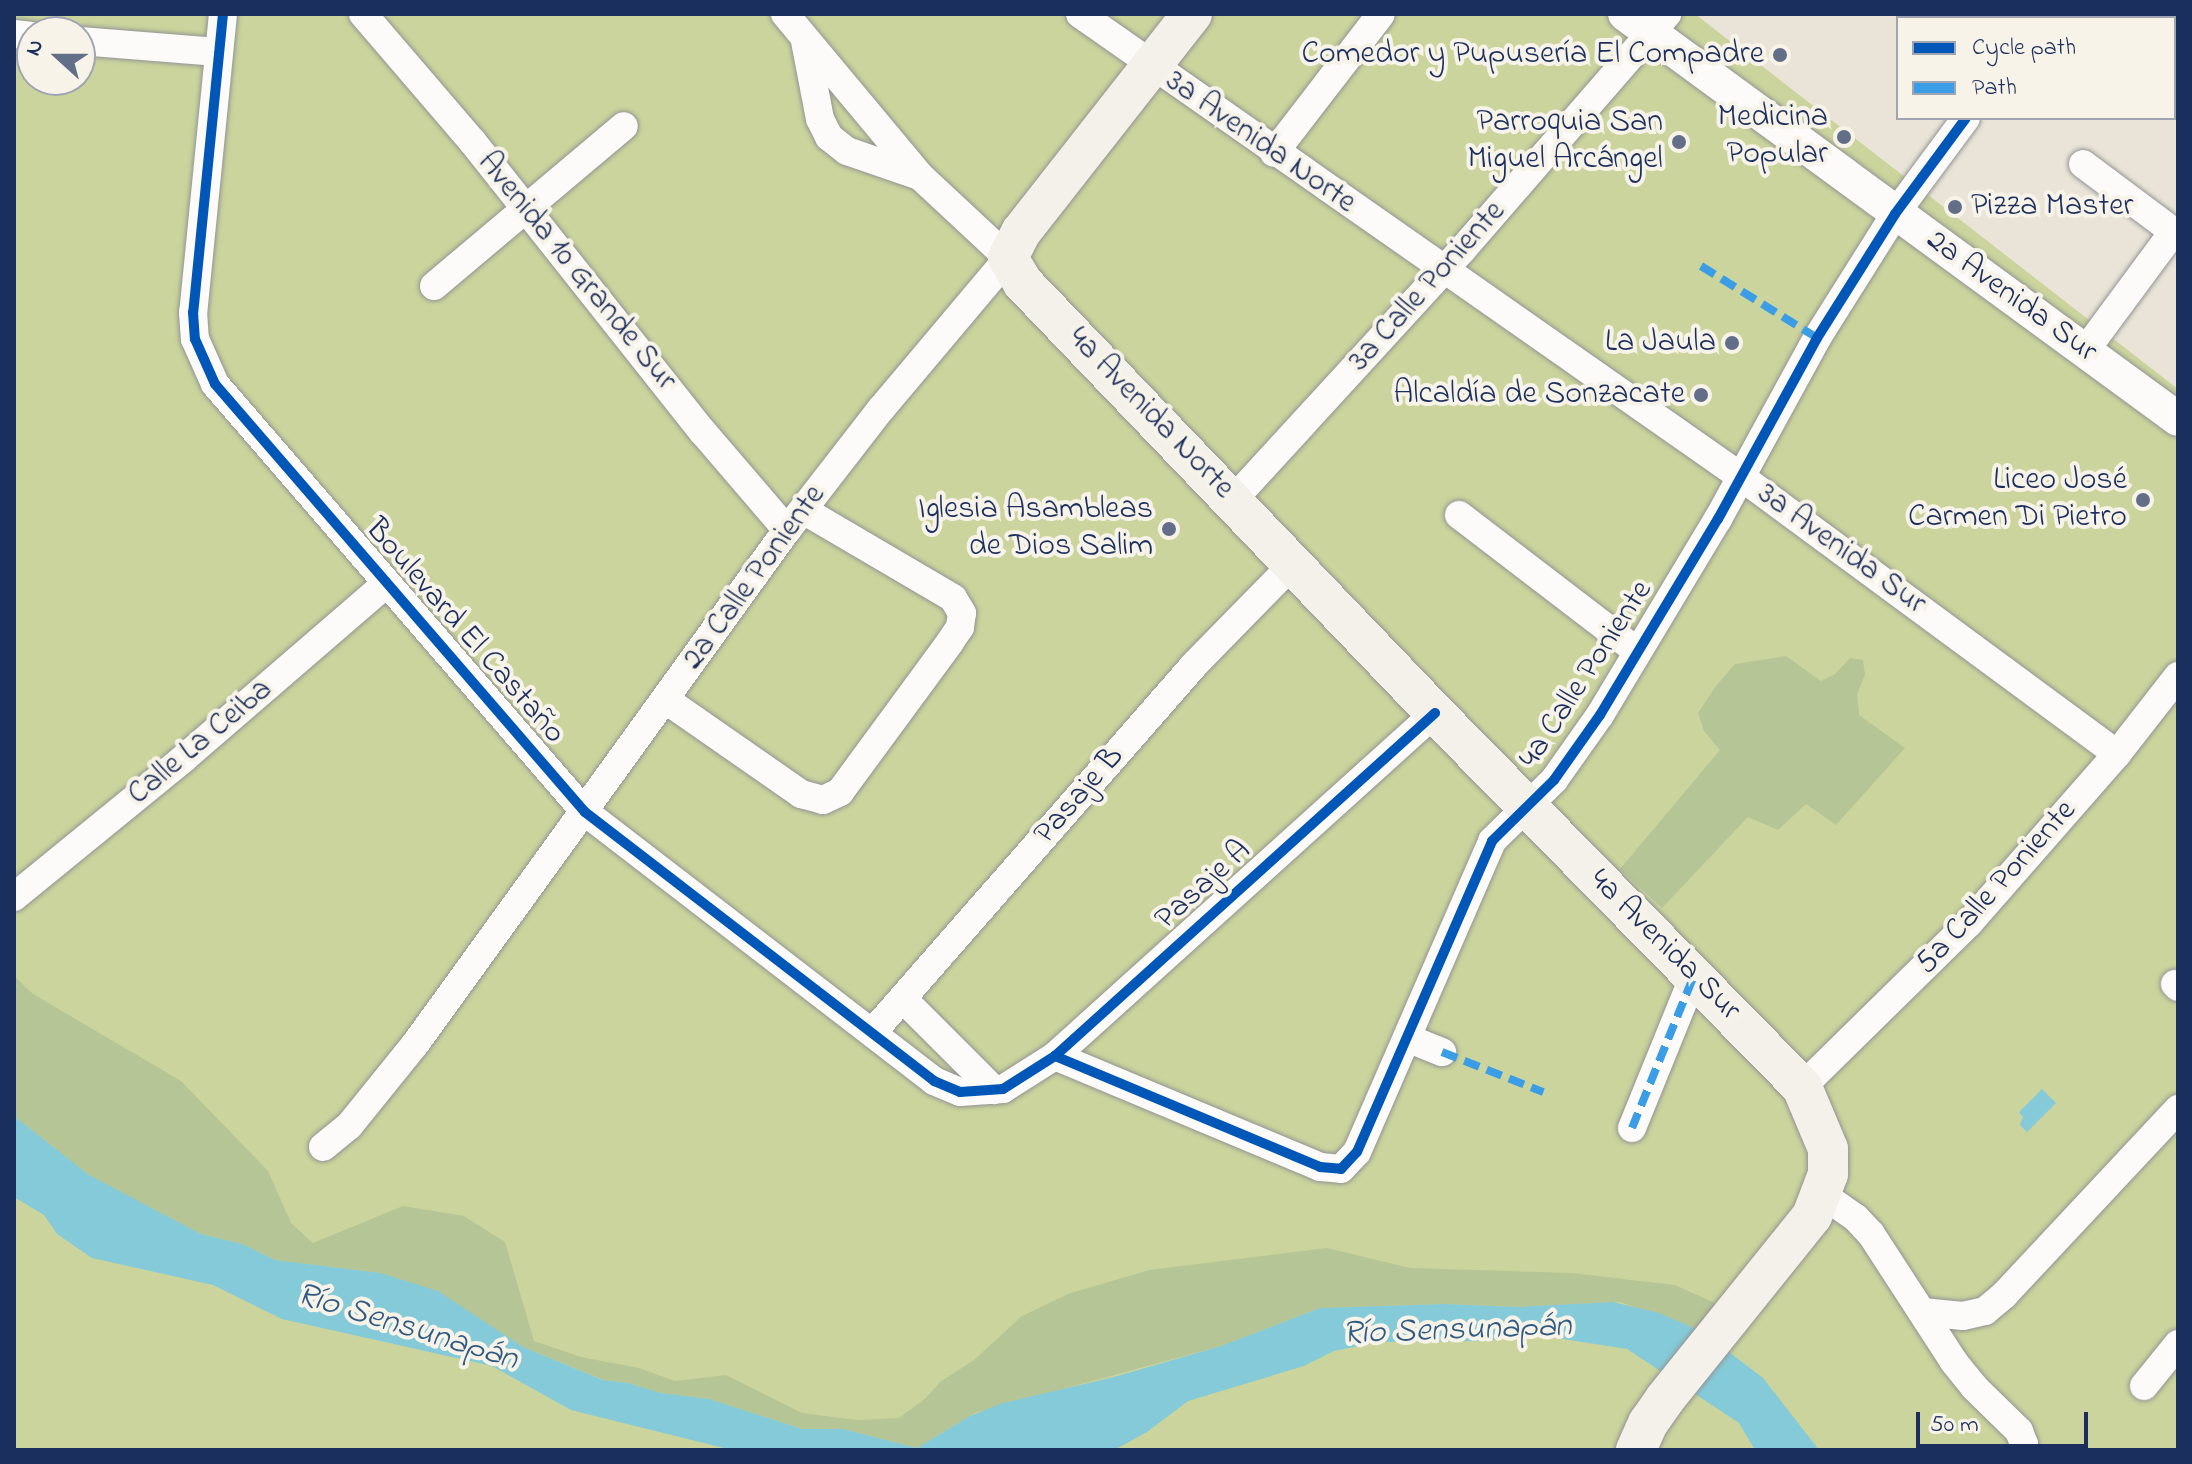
<!DOCTYPE html>
<html>
<head>
<meta charset="utf-8">
<style>
  body { margin:0 }
  #map { position:relative; width:2192px; height:1464px; overflow:hidden; background:#e9e4d7; font-family:"Indie Flower",sans-serif }
  div>[style] { position:absolute }
  .green>* { inset:0; background:#cad49c }
  .forest>* { inset:0; background:#b6c596 }
  .water>* { inset:0; background:#85cad8 }
  .roads { filter:drop-shadow(0 0 2px #939494) drop-shadow(0 0 2px #939494) }
  .minor>* { height:28px; margin:-14px; padding:0 14px; transform-origin:14px; border-radius:14px; background:#fcfbf9 }
  .tertiary>* { height:34px; margin:-17px; padding:0 17px; transform-origin:17px; border-radius:17px; background:#fcfbf9 }
  .secondary>* { height:40px; margin:-20px; padding:0 20px; transform-origin:20px; border-radius:20px; background:#f4f1eb }
  .quiet>* { height:8px; margin-top:-4px; transform-origin:0; background:repeating-linear-gradient(90deg,#3b9de6 0 16px,transparent 0 24px) }
  .cycleway>* { height:10px; margin:-5px; padding:0 5px; transform-origin:5px; border-radius:5px; background:#0057b8 }
  .dots>* { width:22px; height:22px; translate:-50% -50%; box-sizing:border-box; border:4px solid #f7f3e8; border-radius:50% }
  span { translate:-50% -50%; white-space:nowrap; text-align:center; line-height:1.15; -webkit-text-stroke:8px #f7f3e8; paint-order:stroke }
  .poi-label { font-size:32px; color:#1b2f5e }
  .right { translate:-100% -50%; text-align:right }
  .left { translate:0 -50%; text-align:left }
  .street-label { font-size:32px; color:#1b2f5e }
  .water-label { font-size:34px; color:#2e5a83; font-style:italic }
  .frame { position:absolute; inset:0; border:16px solid #1b2f5e; pointer-events:none }
  .legend { position:absolute; left:1896px; top:16px; width:280px; height:104px; box-sizing:border-box; background:#f7f3e8; border:2px solid #9fa5b1; margin:0; padding:10px 14px; list-style:none; font-size:24px; color:#1b2f5e }
  .legend li { display:flex; align-items:center; gap:16px; height:40px }
  .legend b { width:40px; border:2px solid #9fa5b1 }
  .north { position:absolute; left:16px; top:16px; width:80px; height:80px; box-sizing:border-box; background:#f7f3e8; border:2px solid #9fa5b1; border-radius:50%; rotate:291deg; font-size:22px; font-weight:700; line-height:32px; text-align:center; color:#1b2f5e }
  .north::after { content:''; display:block; margin:auto; width:28px; height:36px; background:#636e88; clip-path:polygon(50% 0,100% 100%,50% 72%,0 100%) }
  .scale { position:absolute; left:1916px; top:1412px; width:172px; height:36px; box-sizing:border-box; border:4px solid #1b2f5e; border-top:0; padding-left:10px; font-size:24px; line-height:28px; white-space:nowrap; color:#1b2f5e; -webkit-text-stroke:6px #f7f3e8; paint-order:stroke }
</style>
</head>
<body>
<div id="map">
  <div class="green">
    <div style="clip-path:polygon(evenodd,14px 14px,1695px 14px,2178px 389px,2178px 1450px,14px 1450px,14px 14px,32px 32px,80px 32px,80px 80px,32px 80px,32px 32px)"></div>
  </div>
  <div class="forest">
    <div style="clip-path:polygon(1786px 656px,1821px 681px,1835px 674px,1850px 658px,1863px 660px,1865px 675px,1857px 694px,1859px 715px,1905px 748px,1836px 825px,1806px 804px,1778px 830px,1748px 817px,1662px 908px,1620px 869px,1720px 750px,1704px 731px,1698px 713px,1716px 686px,1735px 664px)"></div>
    <div style="clip-path:polygon(14px 976px,33px 994px,181px 1081px,268px 1171px,291px 1223px,313px 1243px,403px 1206px,464px 1216px,505px 1242px,534px 1341px,581px 1357px,639px 1368px,675px 1381px,726px 1375px,802px 1413px,857px 1420px,899px 1418px,926px 1398px,940px 1382px,974px 1360px,1022px 1316px,1068px 1294px,1149px 1270px,1327px 1248px,1410px 1268px,1572px 1273px,1675px 1285px,1724px 1307px,1703px 1332px,1620px 1302px,1516px 1307px,1445px 1304px,1320px 1308px,1221px 1346px,975px 1413px,917px 1448px,843px 1429px,802px 1429px,709px 1399px,661px 1393px,628px 1383px,604px 1380px,523px 1347px,380px 1273px,275px 1260px,242px 1244px,201px 1234px,94px 1179px,14px 1116px)"></div>
  </div>
  <div class="water">
    <div style="clip-path:polygon(2042px 1089px,2056px 1103px,2027px 1132px,2020px 1125px,2023px 1117px,2019px 1112px)"></div>
    <div style="clip-path:polygon(14px 1116px,89px 1175px,201px 1234px,242px 1244px,275px 1260px,380px 1273px,438px 1291px,523px 1347px,603px 1380px,628px 1383px,661px 1393px,709px 1399px,802px 1429px,843px 1429px,917px 1448px,970px 1416px,1003px 1403px,1114px 1377px,1221px 1346px,1320px 1308px,1445px 1304px,1516px 1307px,1613px 1302px,1659px 1313px,1703px 1332px,1763px 1378px,1819px 1450px,1755px 1450px,1739px 1423px,1627px 1349px,1544px 1336px,1477px 1341px,1380px 1342px,1334px 1351px,1304px 1366px,1188px 1401px,1147px 1432px,1114px 1450px,732px 1450px,571px 1410px,492px 1366px,282px 1319px,213px 1285px,92px 1258px,57px 1234px,44px 1215px,14px 1197px)"></div>
  </div>
  <div class="roads">
    <div class="minor">
      <div style="left:223px;top:14px;width:300px;rotate:95.7deg"></div>
      <div style="left:193px;top:312px;width:27px;rotate:86deg"></div>
      <div style="left:195px;top:339px;width:49px;rotate:66deg"></div>
      <div style="left:215px;top:384px;width:566px;rotate:49.16deg"></div>
      <div style="left:585px;top:812px;width:441px;rotate:37.6deg"></div>
      <div style="left:934px;top:1081px;width:28px;rotate:23deg"></div>
      <div style="left:960px;top:1092px;width:43px;rotate:-4deg"></div>
      <div style="left:1003px;top:1089px;width:62px;rotate:-32.4deg"></div>
      <div style="left:1055px;top:1056px;width:512px;rotate:-42.07deg"></div>
      <div style="left:363px;top:14px;width:167px;rotate:49.4deg"></div>
      <div style="left:472px;top:141px;width:372px;rotate:51.6deg"></div>
      <div style="left:703px;top:432px;width:129px;rotate:49.4deg"></div>
      <div style="left:1080px;top:14px;width:806px;rotate:34.99deg"></div>
      <div style="left:1740px;top:476px;width:468px;rotate:36.4deg"></div>
      <div style="left:2040px;top:18px;width:5px;rotate:-53deg"></div>
      <div style="left:14px;top:34px;width:18px;rotate:6deg"></div>
      <div style="left:80px;top:41px;width:138px;rotate:4.6deg"></div>
      <div style="left:805px;top:41px;width:79px;rotate:79.1deg"></div>
      <div style="left:820px;top:119px;width:20px;rotate:63deg"></div>
      <div style="left:829px;top:137px;width:23px;rotate:38deg"></div>
      <div style="left:847px;top:151px;width:76px;rotate:19.1deg"></div>
      <div style="left:1274px;top:153px;width:175px;rotate:-52.4deg"></div>
      <div style="left:2083px;top:164px;width:119px;rotate:36.8deg"></div>
      <div style="left:434px;top:286px;width:248px;rotate:-40.1deg"></div>
      <div style="left:2085px;top:351px;width:148px;rotate:-53.5deg"></div>
      <div style="left:1233px;top:500px;width:339px;rotate:-47.5deg"></div>
      <div style="left:1462px;top:250px;width:313px;rotate:-49deg"></div>
      <div style="left:1459px;top:515px;width:224px;rotate:37.4deg"></div>
      <div style="left:666px;top:700px;width:165px;rotate:34.8deg"></div>
      <div style="left:801px;top:794px;width:23px;rotate:15deg"></div>
      <div style="left:823px;top:800px;width:19px;rotate:-25deg"></div>
      <div style="left:840px;top:792px;width:186px;rotate:-53.7deg"></div>
      <div style="left:950px;top:642px;width:18px;rotate:-56deg"></div>
      <div style="left:960px;top:627px;width:14px;rotate:-82deg"></div>
      <div style="left:962px;top:613px;width:17px;rotate:-121deg"></div>
      <div style="left:953px;top:598px;width:174px;rotate:-149.6deg"></div>
      <div style="left:14px;top:897px;width:218px;rotate:-39.2deg"></div>
      <div style="left:183px;top:759px;width:269px;rotate:-40.8deg"></div>
      <div style="left:2175px;top:984px;width:4px;rotate:45deg"></div>
      <div style="left:903px;top:999px;width:129px;rotate:45deg"></div>
      <div style="left:872px;top:1033px;width:489px;rotate:-48.8deg"></div>
      <div style="left:1194px;top:665px;width:141px;rotate:-45.6deg"></div>
      <div style="left:1407px;top:1038px;width:38px;rotate:22deg"></div>
      <div style="left:1055px;top:1056px;width:287px;rotate:22.7deg"></div>
      <div style="left:1320px;top:1167px;width:21px;rotate:5deg"></div>
      <div style="left:1341px;top:1169px;width:23px;rotate:-47deg"></div>
      <div style="left:1357px;top:1152px;width:339px;rotate:-66.5deg"></div>
      <div style="left:1492px;top:841px;width:87px;rotate:-44.5deg"></div>
      <div style="left:1554px;top:780px;width:80px;rotate:-54.7deg"></div>
      <div style="left:1600px;top:715px;width:229px;rotate:-59deg"></div>
      <div style="left:1718px;top:519px;width:206px;rotate:-61.3deg"></div>
      <div style="left:1817px;top:338px;width:146px;rotate:-57.8deg"></div>
      <div style="left:1895px;top:214px;width:119px;rotate:-53.5deg"></div>
      <div style="left:1802px;top:1087px;width:234px;rotate:-44.5deg"></div>
      <div style="left:1969px;top:923px;width:225px;rotate:-48.8deg"></div>
      <div style="left:2117px;top:754px;width:99px;rotate:-52deg"></div>
      <div style="left:1632px;top:1128px;width:165px;rotate:-67.9deg"></div>
      <div style="left:323px;top:1147px;width:33px;rotate:-39deg"></div>
      <div style="left:349px;top:1126px;width:107px;rotate:-51.1deg"></div>
      <div style="left:416px;top:1043px;width:633px;rotate:-54.13deg"></div>
      <div style="left:787px;top:530px;width:153px;rotate:-52.2deg"></div>
      <div style="left:881px;top:409px;width:197px;rotate:-49.9deg"></div>
      <div style="left:1008px;top:258px;width:120px;rotate:-137deg"></div>
      <div style="left:920px;top:176px;width:211px;rotate:-129.8deg"></div>
      <div style="left:1823px;top:1195px;width:40px;rotate:34.9deg"></div>
      <div style="left:1856px;top:1218px;width:22px;rotate:47deg"></div>
      <div style="left:1871px;top:1234px;width:153px;rotate:57deg"></div>
      <div style="left:1954px;top:1362px;width:32px;rotate:51deg"></div>
      <div style="left:1974px;top:1387px;width:63px;rotate:44.4deg"></div>
      <div style="left:2019px;top:1431px;width:14px;rotate:69deg"></div>
      <div style="left:2024px;top:1444px;width:6px;rotate:108deg"></div>
      <div style="left:1922px;top:1312px;width:41px;rotate:5.6deg"></div>
      <div style="left:1963px;top:1316px;width:23px;rotate:-13deg"></div>
      <div style="left:1985px;top:1311px;width:25px;rotate:-40deg"></div>
      <div style="left:2004px;top:1295px;width:255px;rotate:-46.9deg"></div>
      <div style="left:2144px;top:1386px;width:54px;rotate:-51deg"></div>
    </div>
    <div class="tertiary">
      <div style="left:1625px;top:14px;width:685px;rotate:36.22deg"></div>
    </div>
    <div class="secondary">
      <div style="left:1192px;top:14px;width:277px;rotate:128.1deg"></div>
      <div style="left:1021px;top:232px;width:29px;rotate:117deg"></div>
      <div style="left:1008px;top:258px;width:29px;rotate:59deg"></div>
      <div style="left:1023px;top:283px;width:596px;rotate:46.22deg"></div>
      <div style="left:1435px;top:713px;width:524px;rotate:45.54deg"></div>
      <div style="left:1802px;top:1087px;width:67px;rotate:67.2deg"></div>
      <div style="left:1828px;top:1149px;width:25px;rotate:90deg"></div>
      <div style="left:1828px;top:1174px;width:45px;rotate:110.9deg"></div>
      <div style="left:1812px;top:1216px;width:235px;rotate:128.8deg"></div>
      <div style="left:1665px;top:1399px;width:29px;rotate:125deg"></div>
      <div style="left:1648px;top:1423px;width:30px;rotate:114deg"></div>
    </div>
  </div>
  <div class="quiet">
    <div style="left:1701px;top:266px;width:137px;rotate:31.8deg"></div>
    <div style="left:1442px;top:1052px;width:109px;rotate:21.6deg"></div>
    <div style="left:1632px;top:1128px;width:165px;rotate:-67.9deg"></div>
  </div>
  <div class="cycleway">
    <div style="left:223px;top:14px;width:300px;rotate:95.7deg"></div>
    <div style="left:193px;top:312px;width:27px;rotate:86deg"></div>
    <div style="left:195px;top:339px;width:49px;rotate:66deg"></div>
    <div style="left:215px;top:384px;width:566px;rotate:49.16deg"></div>
    <div style="left:585px;top:812px;width:441px;rotate:37.6deg"></div>
    <div style="left:934px;top:1081px;width:28px;rotate:23deg"></div>
    <div style="left:960px;top:1092px;width:43px;rotate:-4deg"></div>
    <div style="left:1003px;top:1089px;width:62px;rotate:-32.4deg"></div>
    <div style="left:1055px;top:1056px;width:512px;rotate:-42.07deg"></div>
    <div style="left:1055px;top:1056px;width:287px;rotate:22.7deg"></div>
    <div style="left:1320px;top:1167px;width:21px;rotate:5deg"></div>
    <div style="left:1341px;top:1169px;width:23px;rotate:-47deg"></div>
    <div style="left:1357px;top:1152px;width:339px;rotate:-66.5deg"></div>
    <div style="left:1492px;top:841px;width:87px;rotate:-44.5deg"></div>
    <div style="left:1554px;top:780px;width:80px;rotate:-54.7deg"></div>
    <div style="left:1600px;top:715px;width:229px;rotate:-59deg"></div>
    <div style="left:1718px;top:519px;width:206px;rotate:-61.3deg"></div>
    <div style="left:1817px;top:338px;width:146px;rotate:-57.8deg"></div>
    <div style="left:1895px;top:214px;width:119px;rotate:-53.5deg"></div>
  </div>
  <div class="dots">
    <div style="left:1780px;top:55px;background:#636e88"></div>
    <div style="left:1844px;top:137px;background:#636e88"></div>
    <div style="left:1679px;top:142px;background:#636e88"></div>
    <div style="left:1955px;top:207px;background:#636e88"></div>
    <div style="left:1732px;top:343px;background:#636e88"></div>
    <div style="left:1701px;top:395px;background:#636e88"></div>
    <div style="left:2143px;top:500px;background:#636e88"></div>
    <div style="left:1169px;top:529px;background:#636e88"></div>
  </div>
  <div class="poi-label">
    <span class="right" style="left:1764px;top:55px">Comedor y Pupusería El Compadre</span>
    <span class="right" style="left:1828px;top:137px">Medicina<br>Popular</span>
    <span class="right" style="left:1663px;top:142px">Parroquia San<br>Miguel Arcángel</span>
    <span class="left" style="left:1971px;top:207px">Pizza Master</span>
    <span class="right" style="left:1716px;top:343px">La Jaula</span>
    <span class="right" style="left:1685px;top:395px">Alcaldía de Sonzacate</span>
    <span class="right" style="left:2127px;top:500px">Liceo José<br>Carmen Di Pietro</span>
    <span class="right" style="left:1153px;top:529px">Iglesia Asambleas<br>de Dios Salim</span>
  </div>
  <div class="street-label">
    <span style="left:1260px;top:143px;rotate:35deg">3a Avenida Norte</span>
    <span style="left:576px;top:272px;rotate:51deg">Avenida 10 Grande Sur</span>
    <span style="left:1428px;top:287px;rotate:-48deg">3a Calle Poniente</span>
    <span style="left:2011px;top:297px;rotate:36deg">2a Avenida Sur</span>
    <span style="left:1150px;top:414px;rotate:46deg">4a Avenida Norte</span>
    <span style="left:1841px;top:550px;rotate:36deg">3a Avenida Sur</span>
    <span style="left:755px;top:578px;rotate:-54deg">2a Calle Poniente</span>
    <span style="left:464px;top:632px;rotate:49deg">Boulevard El Castaño</span>
    <span style="left:1587px;top:675px;rotate:-57deg">4a Calle Poniente</span>
    <span style="left:201px;top:743px;rotate:-40deg">Calle La Ceiba</span>
    <span style="left:1080px;top:796px;rotate:-49deg">Pasaje B</span>
    <span style="left:1204px;top:886px;rotate:-42deg">Pasaje A</span>
    <span style="left:1997px;top:888px;rotate:-48deg">5a Calle Poniente</span>
    <span style="left:1664px;top:946px;rotate:45deg">4a Avenida Sur</span>
  </div>
  <div class="water-label">
    <span style="left:407px;top:1328px;rotate:17deg">Río Sensunapán</span>
    <span style="left:1457px;top:1331px;rotate:-2deg">Río Sensunapán</span>
  </div>
  <div class="frame"></div>
  <ul class="legend">
  <li><b style="height:10px;background:#0057b8"></b>Cycle path</li>
  <li><b style="height:10px;background:#3b9de6"></b>Path</li>
  </ul>
  <div class="north">N</div>
  <div class="scale">50 m</div>
</div>
</body>
</html>
